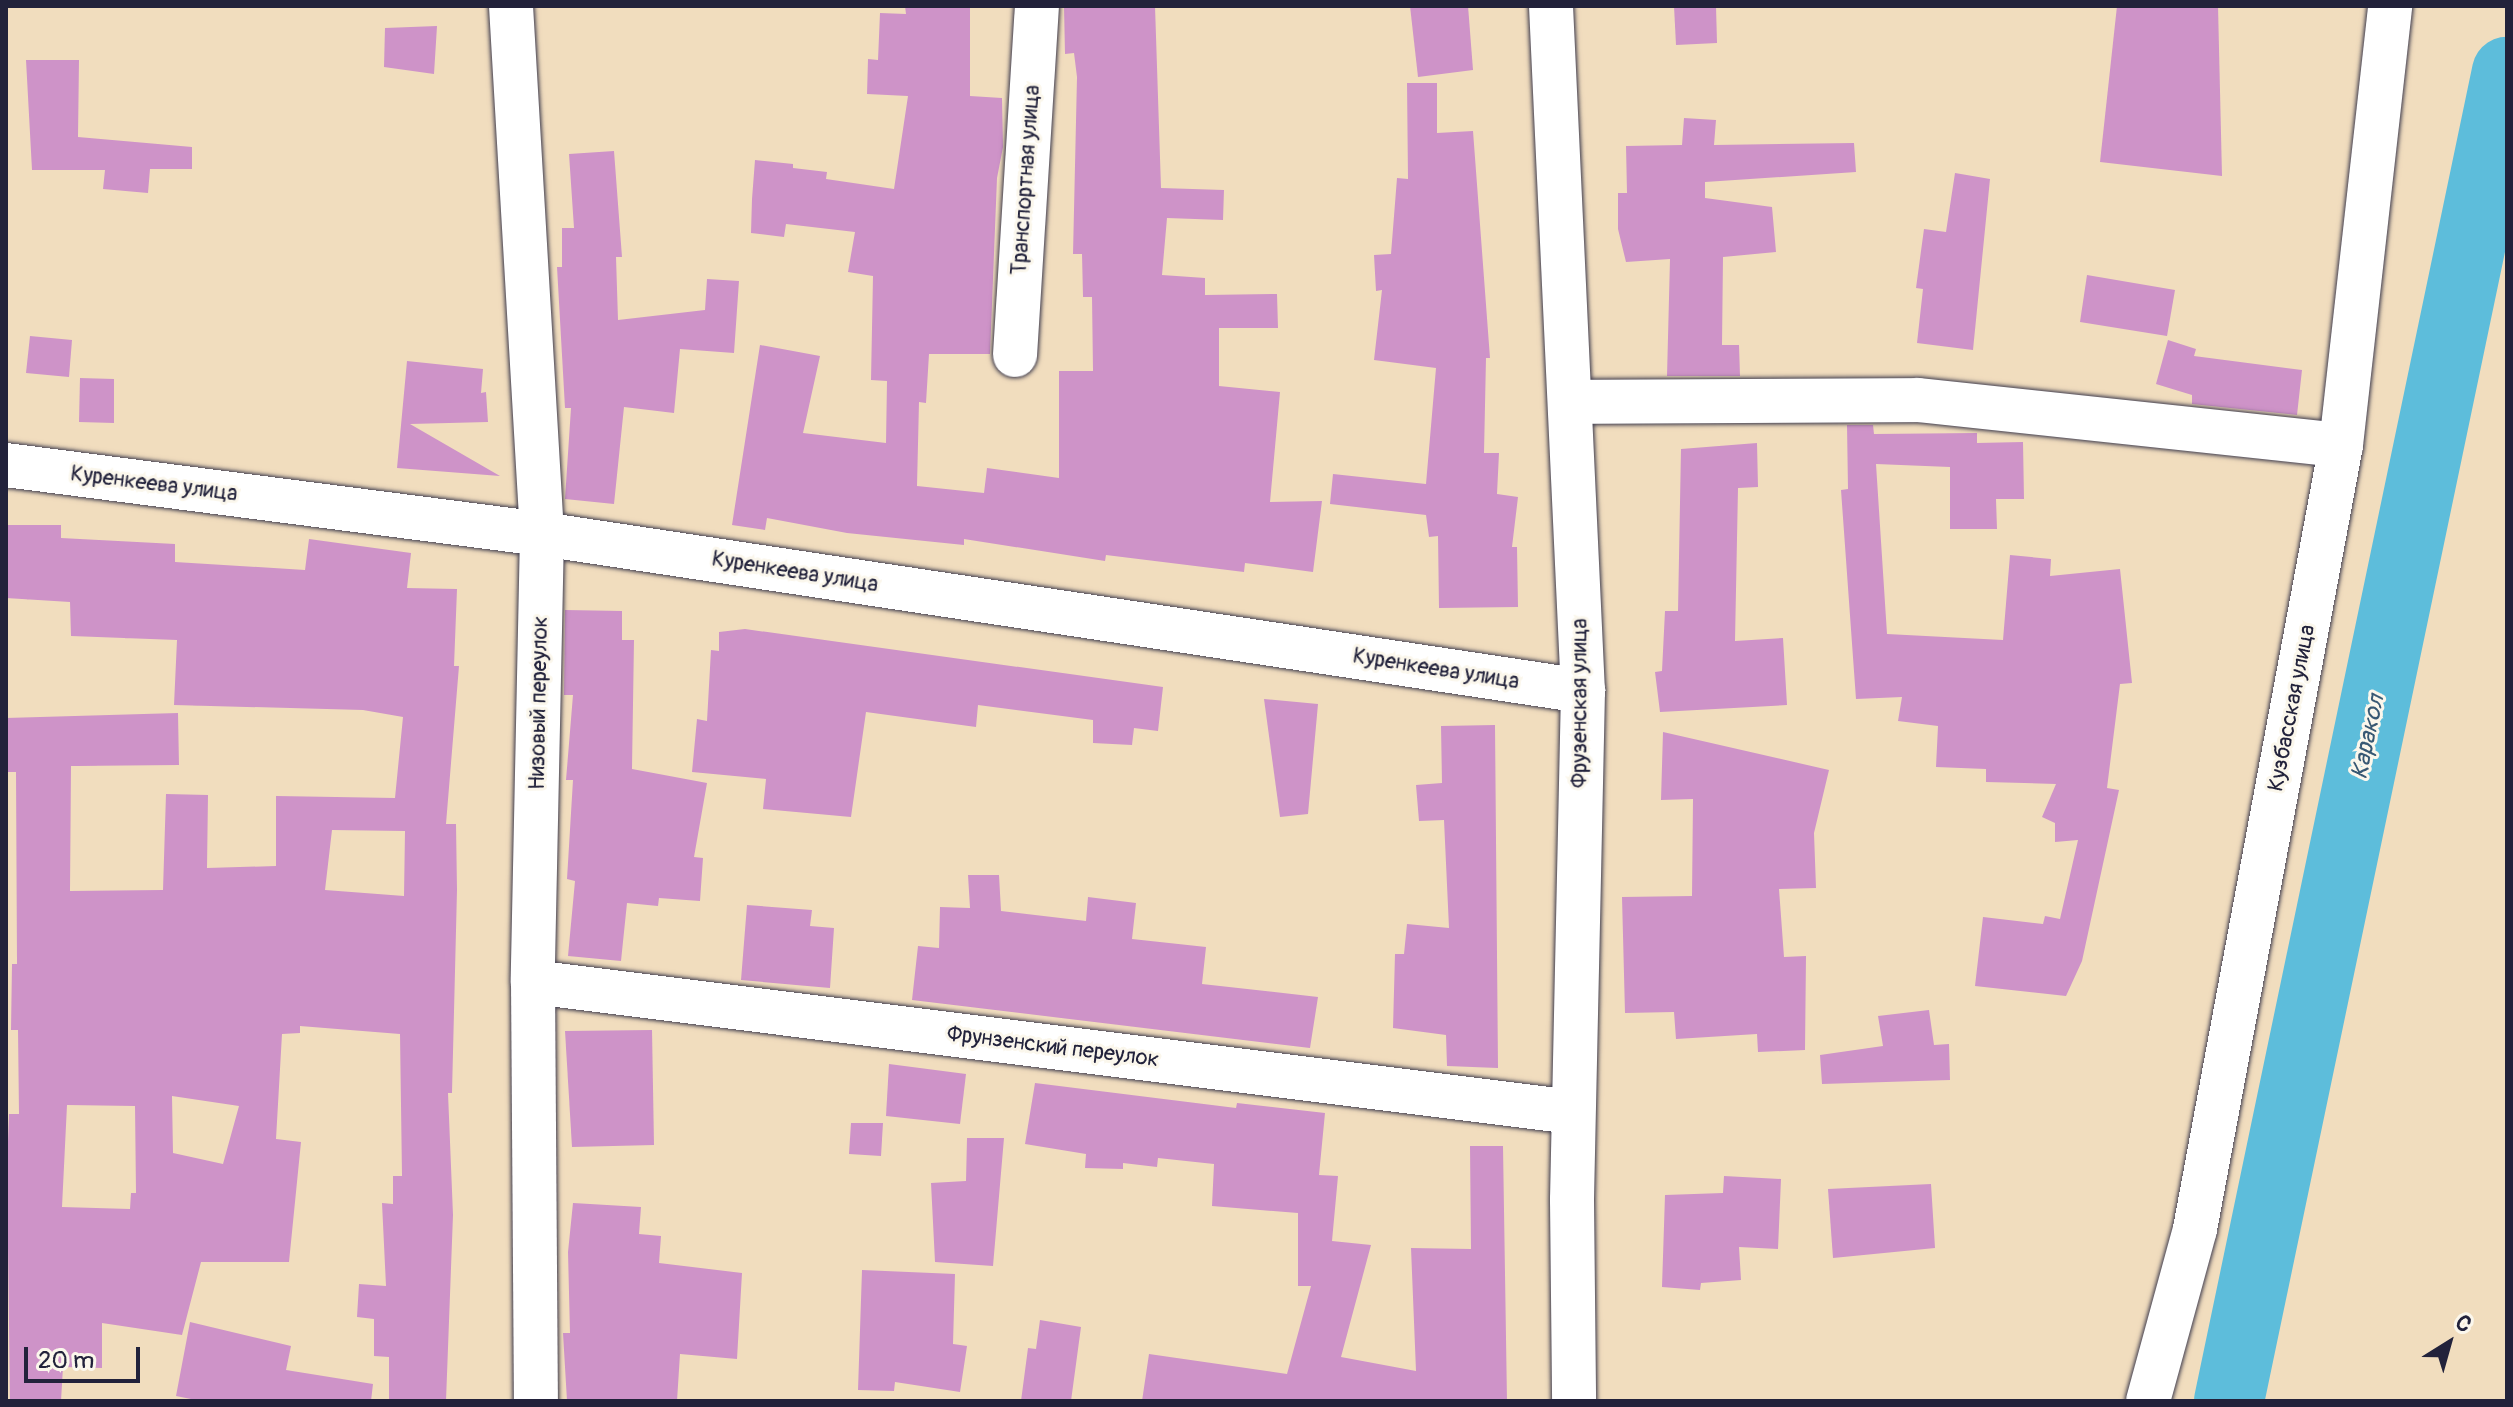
<!DOCTYPE html>
<html>
<head>
<meta charset="utf-8">
<style>
  body { margin:0 }
  #map { position:relative; width:2513px; height:1407px; overflow:hidden; background:#f1ddbe; font-family:Pangolin,sans-serif }
  div>[style] { position:absolute }
  .river>* { height:70px; margin:-35px; padding:0 35px; transform-origin:35px; border-radius:35px; background:#5dbddb }
  .building>* { inset:0; background:#ce93c8 }
  .roads { filter:drop-shadow(0 0 2px #413e4f) drop-shadow(0 0 2px #413e4f) }
  .street>* { height:44px; margin:-22px; padding:0 22px; transform-origin:22px; border-radius:22px; background:#fff }
  span { translate:-50% -50%; white-space:nowrap; text-align:center; line-height:1.15; -webkit-text-stroke:6px #fbf7ec; paint-order:stroke }
  .street-label { font-size:22px; color:#22223b }
  .water-label { font-size:24px; color:#375873; font-style:italic }
  .frame { position:absolute; inset:0; border:8px solid #22223b; pointer-events:none }
  .north { position:absolute; left:2409px; top:1303px; width:80px; height:80px; -webkit-text-stroke:6px #fbf7ec; paint-order:stroke; rotate:37deg; font-size:22px; font-weight:700; line-height:32px; text-align:center; color:#22223b }
  .north::after { content:''; display:block; margin:auto; width:28px; height:36px; background:#22223b; clip-path:polygon(50% 0,100% 100%,50% 72%,0 100%) }
  .scale { position:absolute; left:24px; top:1347px; width:116px; height:36px; box-sizing:border-box; border:4px solid #22223b; border-top:0; padding-left:10px; font-size:24px; line-height:28px; white-space:nowrap; color:#22223b; -webkit-text-stroke:6px #fbf7ec; paint-order:stroke }
</style>
</head>
<body>
<div id="map">
  <div class="river">
    <div style="left:2229px;top:1401px;width:1358px;rotate:-78.19deg"></div>
  </div>
  <div class="building">
    <div style="clip-path:polygon(905px 6px,970px 6px,970px 96px,1002px 98px,1003px 147px,997px 178px,990px 354px,929px 354px,926px 403px,919px 402px,917px 486px,984px 493px,987px 468px,1059px 478px,1059px 371px,1093px 371px,1092px 297px,1083px 297px,1082px 254px,1073px 254px,1077px 77px,1074px 53px,1065px 54px,1064px 6px,1155px 6px,1161px 188px,1224px 190px,1223px 220px,1167px 218px,1162px 275px,1205px 278px,1205px 295px,1277px 294px,1278px 328px,1219px 328px,1219px 386px,1280px 392px,1270px 502px,1322px 501px,1313px 572px,1245px 563px,1244px 572px,1106px 555px,1105px 561px,964px 539px,964px 545px,847px 533px,767px 518px,765px 530px,732px 525px,760px 345px,820px 356px,803px 433px,886px 443px,887px 381px,871px 380px,873px 276px,848px 272px,855px 232px,786px 224px,784px 237px,751px 233px,752px 199px,755px 160px,793px 164px,793px 168px,827px 172px,826px 179px,894px 189px,908px 96px,867px 94px,868px 59px,878px 60px,880px 13px,906px 14px)"></div>
    <div style="clip-path:polygon(1410px 6px,1468px 6px,1473px 70px,1418px 77px)"></div>
    <div style="clip-path:polygon(1674px 6px,1716px 6px,1717px 43px,1676px 45px)"></div>
    <div style="clip-path:polygon(2117px 6px,2218px 6px,2222px 176px,2100px 162px)"></div>
    <div style="clip-path:polygon(437px 26px,434px 74px,384px 67px,385px 28px)"></div>
    <div style="clip-path:polygon(26px 60px,79px 60px,78px 137px,192px 147px,192px 169px,150px 169px,148px 193px,103px 189px,105px 170px,32px 170px)"></div>
    <div style="clip-path:polygon(1407px 83px,1437px 83px,1437px 133px,1473px 131px,1490px 358px,1486px 358px,1484px 453px,1499px 453px,1497px 494px,1518px 497px,1512px 547px,1517px 547px,1518px 607px,1439px 608px,1438px 536px,1429px 537px,1426px 515px,1330px 504px,1333px 474px,1426px 484px,1436px 368px,1374px 360px,1382px 290px,1376px 291px,1374px 255px,1391px 254px,1397px 178px,1408px 179px)"></div>
    <div style="clip-path:polygon(1684px 118px,1716px 120px,1714px 145px,1854px 143px,1856px 172px,1705px 182px,1705px 198px,1772px 207px,1776px 252px,1723px 257px,1722px 345px,1739px 345px,1740px 376px,1667px 376px,1670px 259px,1626px 262px,1618px 229px,1618px 193px,1627px 193px,1626px 146px,1682px 145px)"></div>
    <div style="clip-path:polygon(614px 151px,622px 257px,616px 257px,618px 320px,705px 310px,707px 279px,739px 281px,734px 353px,680px 349px,674px 413px,624px 407px,614px 504px,565px 499px,571px 408px,565px 408px,557px 267px,562px 267px,562px 228px,574px 228px,569px 154px)"></div>
    <div style="clip-path:polygon(1955px 173px,1990px 179px,1973px 350px,1917px 343px,1923px 289px,1916px 288px,1924px 229px,1946px 232px)"></div>
    <div style="clip-path:polygon(2087px 275px,2175px 290px,2167px 336px,2080px 322px)"></div>
    <div style="clip-path:polygon(30px 336px,72px 340px,69px 377px,26px 373px)"></div>
    <div style="clip-path:polygon(2168px 340px,2196px 349px,2194px 356px,2302px 370px,2297px 415px,2192px 404px,2192px 395px,2156px 384px)"></div>
    <div style="clip-path:polygon(407px 361px,483px 369px,481px 393px,486px 392px,488px 422px,410px 424px,500px 476px,397px 468px)"></div>
    <div style="clip-path:polygon(80px 378px,114px 379px,114px 423px,79px 422px)"></div>
    <div style="clip-path:polygon(1847px 425px,1873px 425px,1874px 434px,1977px 433px,1977px 443px,2023px 442px,2024px 499px,1996px 499px,1997px 529px,1950px 529px,1950px 467px,1876px 464px,1887px 634px,2003px 640px,2010px 555px,2051px 559px,2050px 576px,2120px 569px,2132px 683px,2120px 684px,2107px 788px,2119px 790px,2082px 961px,2066px 996px,1975px 986px,1983px 917px,2043px 924px,2045px 916px,2060px 919px,2078px 840px,2055px 842px,2055px 823px,2042px 817px,2056px 784px,1986px 782px,1986px 769px,1936px 767px,1938px 726px,1898px 721px,1902px 697px,1856px 699px,1841px 490px,1848px 489px)"></div>
    <div style="clip-path:polygon(1757px 443px,1758px 487px,1738px 488px,1735px 641px,1783px 638px,1787px 705px,1660px 712px,1655px 672px,1662px 671px,1665px 611px,1678px 611px,1681px 449px)"></div>
    <div style="clip-path:polygon(evenodd,6px 525px,61px 525px,61px 538px,175px 544px,175px 562px,305px 570px,309px 539px,411px 553px,407px 588px,457px 589px,454px 666px,459px 666px,446px 824px,456px 824px,457px 890px,452px 1093px,448px 1093px,453px 1215px,446px 1401px,389px 1401px,389px 1357px,374px 1356px,374px 1319px,357px 1317px,359px 1284px,386px 1286px,382px 1203px,393px 1204px,393px 1176px,402px 1176px,400px 1034px,300px 1026px,300px 1033px,282px 1034px,276px 1139px,301px 1142px,289px 1262px,201px 1262px,182px 1335px,102px 1323px,102px 1368px,63px 1367px,61px 1401px,10px 1401px,7px 1169px,9px 1114px,19px 1114px,18px 1030px,11px 1030px,12px 964px,17px 964px,16px 772px,7px 772px,6px 718px,178px 713px,179px 765px,71px 766px,70px 891px,163px 890px,166px 794px,208px 795px,207px 868px,276px 866px,276px 796px,395px 798px,403px 717px,363px 710px,174px 705px,177px 640px,71px 636px,70px 602px,6px 598px,6px 525px,332px 830px,405px 831px,404px 896px,325px 890px,332px 830px,6px 525px,172px 1096px,239px 1106px,223px 1164px,173px 1153px,172px 1096px,6px 525px,67px 1105px,135px 1106px,136px 1193px,131px 1193px,130px 1209px,62px 1207px,67px 1105px)"></div>
    <div style="clip-path:polygon(565px 610px,622px 611px,622px 640px,634px 640px,632px 769px,707px 783px,694px 857px,703px 858px,700px 901px,659px 898px,658px 906px,627px 903px,621px 961px,568px 956px,575px 881px,567px 879px,573px 780px,566px 780px,573px 695px,564px 695px)"></div>
    <div style="clip-path:polygon(745px 629px,1163px 687px,1158px 731px,1134px 728px,1132px 745px,1093px 743px,1093px 720px,978px 705px,976px 727px,866px 712px,851px 817px,763px 809px,766px 779px,692px 772px,697px 719px,707px 721px,711px 650px,719px 651px,719px 632px)"></div>
    <div style="clip-path:polygon(1264px 699px,1318px 704px,1308px 814px,1280px 817px)"></div>
    <div style="clip-path:polygon(1495px 725px,1498px 1068px,1447px 1066px,1446px 1035px,1393px 1028px,1395px 954px,1404px 954px,1407px 924px,1449px 928px,1444px 820px,1419px 821px,1416px 785px,1442px 783px,1441px 726px)"></div>
    <div style="clip-path:polygon(1663px 732px,1829px 770px,1814px 833px,1816px 888px,1779px 889px,1784px 957px,1806px 956px,1805px 1050px,1758px 1052px,1757px 1034px,1676px 1039px,1674px 1012px,1625px 1013px,1622px 897px,1692px 896px,1693px 799px,1661px 800px)"></div>
    <div style="clip-path:polygon(968px 875px,999px 875px,1001px 911px,1086px 921px,1088px 897px,1136px 903px,1132px 939px,1206px 947px,1202px 984px,1318px 997px,1310px 1048px,912px 1000px,918px 946px,939px 948px,940px 907px,970px 908px)"></div>
    <div style="clip-path:polygon(747px 905px,812px 910px,810px 926px,834px 928px,830px 988px,741px 980px)"></div>
    <div style="clip-path:polygon(1929px 1010px,1934px 1045px,1949px 1044px,1950px 1080px,1822px 1084px,1820px 1055px,1883px 1046px,1878px 1016px)"></div>
    <div style="clip-path:polygon(652px 1030px,654px 1145px,572px 1147px,565px 1031px)"></div>
    <div style="clip-path:polygon(889px 1064px,966px 1074px,960px 1124px,886px 1116px)"></div>
    <div style="clip-path:polygon(1035px 1083px,1236px 1108px,1237px 1103px,1325px 1113px,1319px 1175px,1338px 1176px,1332px 1241px,1371px 1245px,1341px 1357px,1416px 1371px,1411px 1248px,1471px 1249px,1470px 1146px,1503px 1146px,1507px 1401px,1142px 1401px,1149px 1354px,1287px 1374px,1311px 1286px,1298px 1286px,1298px 1213px,1212px 1206px,1214px 1164px,1158px 1158px,1157px 1167px,1123px 1163px,1123px 1169px,1085px 1168px,1086px 1154px,1025px 1144px)"></div>
    <div style="clip-path:polygon(851px 1123px,883px 1123px,881px 1156px,849px 1154px)"></div>
    <div style="clip-path:polygon(967px 1138px,1004px 1138px,993px 1266px,935px 1262px,931px 1183px,966px 1181px)"></div>
    <div style="clip-path:polygon(1724px 1176px,1781px 1179px,1778px 1249px,1739px 1247px,1741px 1280px,1701px 1283px,1700px 1290px,1662px 1287px,1665px 1195px,1723px 1193px)"></div>
    <div style="clip-path:polygon(1931px 1184px,1935px 1248px,1833px 1258px,1828px 1189px)"></div>
    <div style="clip-path:polygon(573px 1203px,641px 1207px,639px 1234px,661px 1236px,659px 1263px,742px 1273px,737px 1359px,680px 1354px,677px 1401px,567px 1401px,563px 1333px,570px 1333px,568px 1252px)"></div>
    <div style="clip-path:polygon(862px 1270px,955px 1274px,953px 1344px,967px 1346px,960px 1392px,895px 1382px,894px 1391px,858px 1390px)"></div>
    <div style="clip-path:polygon(1040px 1320px,1081px 1327px,1071px 1401px,1021px 1401px,1028px 1348px,1036px 1349px)"></div>
    <div style="clip-path:polygon(190px 1322px,291px 1346px,286px 1370px,373px 1384px,371px 1401px,201px 1401px,176px 1396px)"></div>
  </div>
  <div class="roads">
    <div class="street">
      <div style="left:511px;top:6px;width:529px;rotate:86.64deg"></div>
      <div style="left:542px;top:534px;width:448px;rotate:91.2deg"></div>
      <div style="left:533px;top:982px;width:419px;rotate:89.6deg"></div>
      <div style="left:1551px;top:6px;width:686px;rotate:87.33deg"></div>
      <div style="left:1583px;top:691px;width:509px;rotate:91.24deg"></div>
      <div style="left:1572px;top:1200px;width:201px;rotate:89.4deg"></div>
      <div style="left:1015px;top:355px;width:350px;rotate:-86.4deg"></div>
      <div style="left:1570px;top:402px;width:348px;rotate:-0.3deg"></div>
      <div style="left:1918px;top:400px;width:425px;rotate:6.1deg"></div>
      <div style="left:6px;top:465px;width:540px;rotate:7.34deg"></div>
      <div style="left:542px;top:534px;width:1053px;rotate:8.58deg"></div>
      <div style="left:533px;top:982px;width:1048px;rotate:7.13deg"></div>
      <div style="left:2148px;top:1401px;width:178px;rotate:-74.7deg"></div>
      <div style="left:2195px;top:1229px;width:797px;rotate:-79.45deg"></div>
      <div style="left:2341px;top:445px;width:442px;rotate:-83.6deg"></div>
    </div>
  </div>
  <div class="street-label">
    <span style="left:1026px;top:180px;rotate:-86deg">Транспортная улица</span>
    <span style="left:154px;top:484px;rotate:7deg">Куренкеева улица</span>
    <span style="left:795px;top:572px;rotate:9deg">Куренкеева улица</span>
    <span style="left:1436px;top:669px;rotate:9deg">Куренкеева улица</span>
    <span style="left:539px;top:703px;rotate:-89deg">Низовый переулок</span>
    <span style="left:1580px;top:703px;rotate:-90deg">Фрузенская улица</span>
    <span style="left:2292px;top:708px;rotate:-79deg">Кузбасская улица</span>
    <span style="left:1053px;top:1047px;rotate:7deg">Фрунзенский переулок</span>
  </div>
  <div class="water-label">
    <span style="left:2368px;top:737px;rotate:-78deg">Каракол</span>
  </div>
  <div class="frame"></div>
  <div class="north">С</div>
  <div class="scale">20 m</div>
</div>
</body>
</html>
